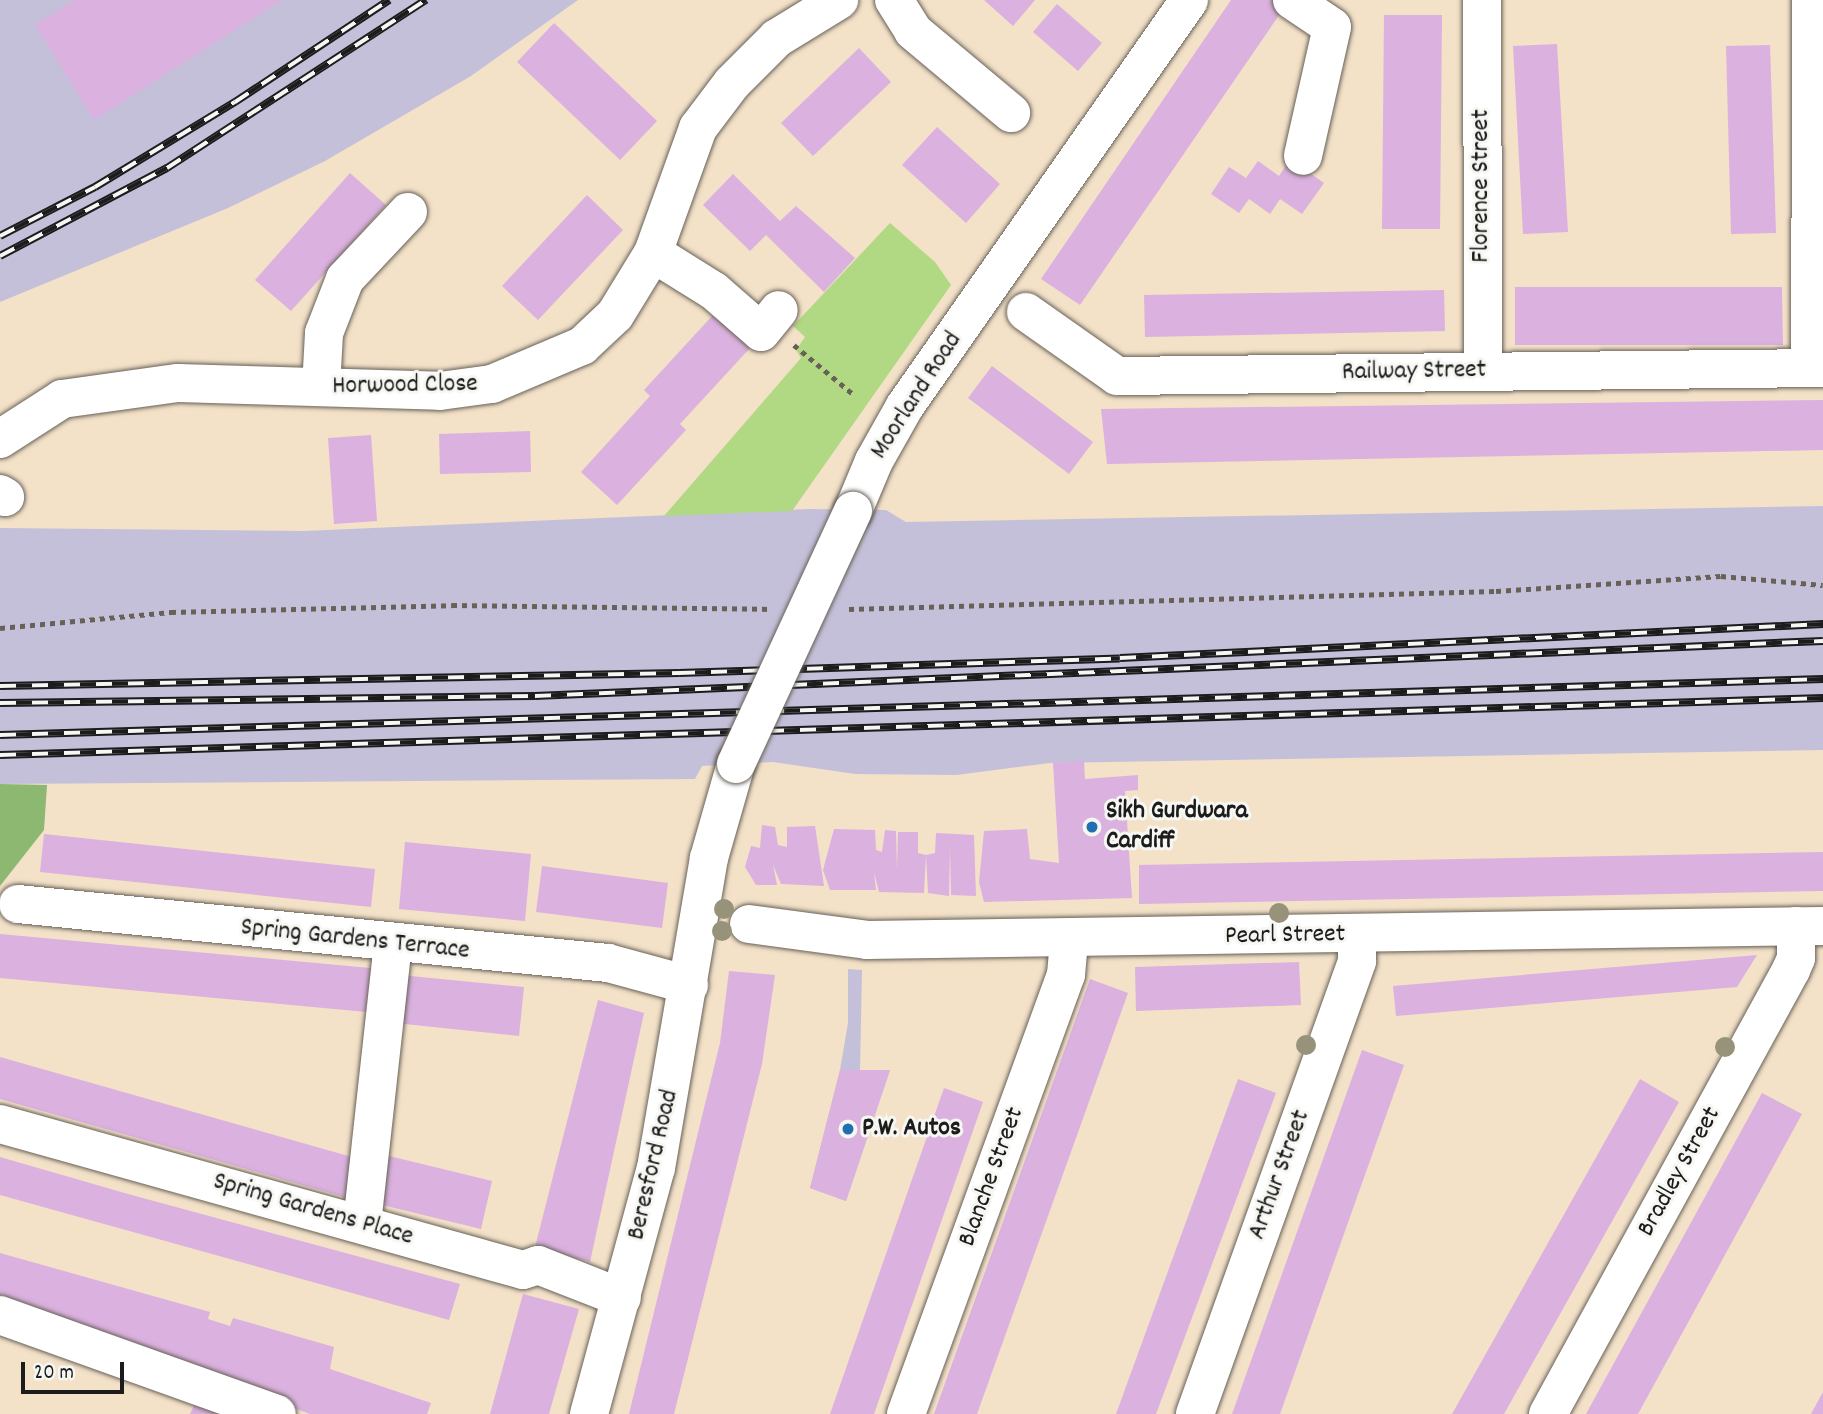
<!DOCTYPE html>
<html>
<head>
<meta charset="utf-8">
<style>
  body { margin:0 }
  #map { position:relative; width:1823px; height:1414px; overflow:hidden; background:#f3e1c8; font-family:Dekko,sans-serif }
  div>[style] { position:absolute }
  .industrial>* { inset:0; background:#c5c0da }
  .green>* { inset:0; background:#b1d883 }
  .forest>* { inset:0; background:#8cb871 }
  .building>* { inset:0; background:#dbb1df }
  .path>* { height:4.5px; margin-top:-2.25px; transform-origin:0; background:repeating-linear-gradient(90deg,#676158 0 5px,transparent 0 10px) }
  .roads { filter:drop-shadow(0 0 2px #676158) drop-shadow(0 0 2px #676158) }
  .minor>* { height:38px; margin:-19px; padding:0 19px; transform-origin:19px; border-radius:19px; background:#fff }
  .rail>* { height:8px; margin-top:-4px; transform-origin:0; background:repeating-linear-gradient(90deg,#f6f6f2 0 16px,#1c1c1c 0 32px); box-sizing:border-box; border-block:2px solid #1c1c1c }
  .bridges { filter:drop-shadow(0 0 2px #676158) drop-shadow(0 0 2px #676158) }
  .minor-bridge>* { height:38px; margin:-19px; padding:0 19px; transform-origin:19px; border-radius:19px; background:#fff }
  .trees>* { width:20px; height:20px; margin:-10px; border-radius:50%; background:#96937a }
  .dots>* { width:19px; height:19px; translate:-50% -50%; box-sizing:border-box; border:4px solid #f6f6f2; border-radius:50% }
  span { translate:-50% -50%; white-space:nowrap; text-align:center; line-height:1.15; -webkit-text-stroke:6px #f6f6f2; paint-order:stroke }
  .street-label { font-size:26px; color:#1c1c1c }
  .poi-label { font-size:26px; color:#1c1c1c; font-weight:700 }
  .left { translate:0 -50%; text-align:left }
  .scale { position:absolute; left:21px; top:1362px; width:103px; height:32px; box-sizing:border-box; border:4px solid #1c1c1c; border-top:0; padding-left:9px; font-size:21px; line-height:24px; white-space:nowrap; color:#1c1c1c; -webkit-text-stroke:5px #f6f6f2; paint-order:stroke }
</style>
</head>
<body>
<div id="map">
  <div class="industrial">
    <div style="clip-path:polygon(0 0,578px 0,471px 76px,325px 161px,228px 208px,0 302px)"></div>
    <div style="clip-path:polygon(1823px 506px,1823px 750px,1050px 763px,956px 775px,855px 774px,773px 762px,702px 766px,695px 779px,0 784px,0 528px,304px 531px,809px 509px,886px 510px,906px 522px)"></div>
    <div style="clip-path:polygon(848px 969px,862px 970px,860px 1070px,890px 1070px,846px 1201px,810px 1188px,840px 1070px,848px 1023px)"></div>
  </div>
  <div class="green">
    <div style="clip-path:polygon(890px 223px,935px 262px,951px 285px,792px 511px,664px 516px,801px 358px,796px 350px,805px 337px,793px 326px)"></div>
  </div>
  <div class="forest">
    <div style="clip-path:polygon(0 784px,47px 785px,44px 830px,0 886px)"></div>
  </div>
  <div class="building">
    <div style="clip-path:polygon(75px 0,282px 0,94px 120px,35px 25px)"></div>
    <div style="clip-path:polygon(984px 0,1035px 0,1013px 26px)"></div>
    <div style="clip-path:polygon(1231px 0,1279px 0,1286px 5px,1080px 305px,1041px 279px)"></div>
    <div style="clip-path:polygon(1057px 4px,1102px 43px,1078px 71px,1033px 32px)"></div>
    <div style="clip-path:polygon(1384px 15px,1442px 15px,1440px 229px,1382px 229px)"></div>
    <div style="clip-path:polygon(554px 23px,657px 121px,620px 160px,517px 62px)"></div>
    <div style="clip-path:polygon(1557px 44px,1568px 232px,1523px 234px,1513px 46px)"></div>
    <div style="clip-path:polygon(1770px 45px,1776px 233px,1731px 234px,1726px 46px)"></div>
    <div style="clip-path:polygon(859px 48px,891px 82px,813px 156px,781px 123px)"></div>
    <div style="clip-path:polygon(937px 127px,1000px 184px,966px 223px,902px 165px)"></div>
    <div style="clip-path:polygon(1290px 159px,1324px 183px,1302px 214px,1280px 199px,1270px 214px,1249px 199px,1239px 213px,1211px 194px,1229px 167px,1246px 178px,1258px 161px,1279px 176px)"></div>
    <div style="clip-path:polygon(350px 173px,386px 205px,291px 311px,255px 280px)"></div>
    <div style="clip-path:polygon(733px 174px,780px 221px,796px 206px,855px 258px,824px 292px,766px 235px,750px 251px,703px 205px)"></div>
    <div style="clip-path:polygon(587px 195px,623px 230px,538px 320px,502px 286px)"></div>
    <div style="clip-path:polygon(1515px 287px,1782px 287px,1783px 345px,1515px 345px)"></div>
    <div style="clip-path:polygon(1444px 290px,1445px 331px,1145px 337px,1144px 295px)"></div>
    <div style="clip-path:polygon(713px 315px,750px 348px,680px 424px,686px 430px,617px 505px,581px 472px,650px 396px,644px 390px)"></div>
    <div style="clip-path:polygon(992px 366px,1093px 442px,1069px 474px,968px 398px)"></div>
    <div style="clip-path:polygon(1823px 400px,1823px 450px,1107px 464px,1101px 409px)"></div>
    <div style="clip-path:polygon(530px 431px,531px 472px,440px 474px,439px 434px)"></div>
    <div style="clip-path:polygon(371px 435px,377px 521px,334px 524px,328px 438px)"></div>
    <div style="clip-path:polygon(1084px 761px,1085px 779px,1138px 775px,1138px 790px,1125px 791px,1132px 898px,984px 902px,979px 882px,984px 831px,1027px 829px,1030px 859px,1059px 863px,1053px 763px)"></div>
    <div style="clip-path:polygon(762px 825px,775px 827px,778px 845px,787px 847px,787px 827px,815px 826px,824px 886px,781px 884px,773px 865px,777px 885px,756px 885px,745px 867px,751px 846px,760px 848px)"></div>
    <div style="clip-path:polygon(834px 829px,875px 830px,876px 850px,882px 852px,885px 830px,896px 831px,897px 871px,898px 832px,918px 832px,918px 853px,926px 855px,935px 853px,936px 833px,974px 835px,976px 896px,951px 895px,950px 847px,949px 896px,928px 893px,926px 855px,924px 893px,879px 892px,874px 872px,876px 890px,830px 890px,823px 870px)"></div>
    <div style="clip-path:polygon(44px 834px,375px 869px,371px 907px,40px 872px)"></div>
    <div style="clip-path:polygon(405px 842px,531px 854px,525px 921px,399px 909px)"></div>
    <div style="clip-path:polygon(1823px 852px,1823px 891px,1139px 904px,1139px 865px)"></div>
    <div style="clip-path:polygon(542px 866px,668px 883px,662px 928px,536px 912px)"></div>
    <div style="clip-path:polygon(0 934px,381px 969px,377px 1013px,0 978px)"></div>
    <div style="clip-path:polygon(1757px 955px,1737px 987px,1396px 1016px,1393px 986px)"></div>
    <div style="clip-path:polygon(1299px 962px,1301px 1005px,1136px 1011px,1135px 967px)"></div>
    <div style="clip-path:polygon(729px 971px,775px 975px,762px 1064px,674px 1414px,629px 1414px,720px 1043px)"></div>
    <div style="clip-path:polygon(400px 975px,524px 987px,519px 1036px,395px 1023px)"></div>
    <div style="clip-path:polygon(1090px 979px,1128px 993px,977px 1414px,934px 1414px)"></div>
    <div style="clip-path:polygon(598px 1000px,644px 1013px,590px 1262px,535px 1247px)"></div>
    <div style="clip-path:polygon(1362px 1050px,1404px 1065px,1280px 1414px,1232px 1414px)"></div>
    <div style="clip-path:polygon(0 1057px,366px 1161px,355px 1200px,0 1099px)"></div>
    <div style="clip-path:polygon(840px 1070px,890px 1070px,846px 1201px,810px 1188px)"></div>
    <div style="clip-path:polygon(1238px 1079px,1276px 1093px,1156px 1414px,1116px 1414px)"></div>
    <div style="clip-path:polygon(1640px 1079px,1679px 1102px,1504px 1414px,1452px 1414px)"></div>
    <div style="clip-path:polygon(944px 1088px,983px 1102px,874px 1414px,830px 1414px)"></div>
    <div style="clip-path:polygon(1762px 1093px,1802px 1114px,1638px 1414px,1586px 1414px)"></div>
    <div style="clip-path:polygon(381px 1154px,492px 1181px,481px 1229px,370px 1202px)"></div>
    <div style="clip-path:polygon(0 1157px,128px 1194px,460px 1284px,449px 1320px,0 1195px)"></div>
    <div style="clip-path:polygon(0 1253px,210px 1312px,208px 1319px,230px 1326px,233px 1318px,334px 1347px,330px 1369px,431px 1403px,427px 1414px,310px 1414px,0 1302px)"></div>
    <div style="clip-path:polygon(523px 1294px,579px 1309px,549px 1414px,490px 1414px)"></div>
    <div style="clip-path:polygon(1823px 1392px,1823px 1414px,1811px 1414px)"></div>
    <div style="clip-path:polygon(196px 1401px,221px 1412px,220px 1414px,190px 1414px)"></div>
  </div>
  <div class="path">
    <div style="left:794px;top:345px;width:77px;rotate:39.7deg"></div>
    <div style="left:849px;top:609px;width:647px;rotate:-1.59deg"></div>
    <div style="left:1496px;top:591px;width:225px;rotate:-3.8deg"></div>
    <div style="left:1721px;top:576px;width:102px;rotate:5deg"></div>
    <div style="left:0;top:628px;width:172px;rotate:-5.3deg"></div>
    <div style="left:171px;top:612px;width:281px;rotate:-1.4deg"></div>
    <div style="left:452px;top:605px;width:318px;rotate:0.7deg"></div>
  </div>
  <div class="roads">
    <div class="minor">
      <div style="left:894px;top:0;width:36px;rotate:58deg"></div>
      <div style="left:913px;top:31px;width:128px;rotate:39.9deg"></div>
      <div style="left:1292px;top:0;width:48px;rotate:34deg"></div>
      <div style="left:1332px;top:27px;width:132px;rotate:102.7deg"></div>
      <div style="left:1482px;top:0;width:372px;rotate:89.8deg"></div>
      <div style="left:653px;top:253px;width:72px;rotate:31.9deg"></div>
      <div style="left:714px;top:291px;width:62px;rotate:41.1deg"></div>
      <div style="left:761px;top:332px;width:28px;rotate:-51deg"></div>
      <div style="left:1026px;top:312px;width:111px;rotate:35.1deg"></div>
      <div style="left:1117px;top:376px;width:706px;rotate:-0.65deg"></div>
      <div style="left:1810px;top:368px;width:368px;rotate:-89.8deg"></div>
      <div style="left:321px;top:387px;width:54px;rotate:-86.8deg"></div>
      <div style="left:324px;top:333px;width:58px;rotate:-68.7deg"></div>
      <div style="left:345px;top:279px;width:92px;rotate:-46.8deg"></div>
      <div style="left:0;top:439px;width:74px;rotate:-32.8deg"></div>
      <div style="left:62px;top:399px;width:117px;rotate:-7.9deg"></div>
      <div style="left:178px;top:383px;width:262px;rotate:1.7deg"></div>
      <div style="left:440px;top:391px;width:52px;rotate:-7.7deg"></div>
      <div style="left:492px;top:384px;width:98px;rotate:-22.9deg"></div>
      <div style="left:582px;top:346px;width:45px;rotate:-43.2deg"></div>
      <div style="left:615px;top:315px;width:73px;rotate:-58.5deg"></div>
      <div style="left:653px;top:253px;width:133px;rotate:-70.2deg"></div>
      <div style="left:698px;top:128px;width:56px;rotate:-52.9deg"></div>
      <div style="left:732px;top:83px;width:64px;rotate:-45deg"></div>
      <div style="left:777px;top:38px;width:73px;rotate:-31.5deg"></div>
      <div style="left:0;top:494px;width:6px;rotate:31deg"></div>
      <div style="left:853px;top:511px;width:54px;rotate:-67.2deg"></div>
      <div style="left:874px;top:461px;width:63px;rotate:-60.6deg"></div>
      <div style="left:905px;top:406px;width:495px;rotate:-55deg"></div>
      <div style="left:18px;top:904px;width:593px;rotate:5.71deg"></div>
      <div style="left:608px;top:963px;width:84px;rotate:15.2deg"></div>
      <div style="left:749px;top:924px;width:119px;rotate:7.7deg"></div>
      <div style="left:867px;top:940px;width:956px;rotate:-0.84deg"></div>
      <div style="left:0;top:1124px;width:543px;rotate:15.6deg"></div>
      <div style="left:523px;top:1270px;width:16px;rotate:-18deg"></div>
      <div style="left:538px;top:1265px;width:90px;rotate:21.4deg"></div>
      <div style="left:362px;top:1224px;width:282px;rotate:-83.7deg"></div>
      <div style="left:0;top:1315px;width:294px;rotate:19.7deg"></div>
      <div style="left:589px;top:1414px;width:255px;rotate:-74.8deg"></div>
      <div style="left:656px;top:1168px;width:314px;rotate:-80.3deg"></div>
      <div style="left:709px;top:858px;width:98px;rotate:-74deg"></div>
      <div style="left:906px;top:1414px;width:467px;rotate:-70deg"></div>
      <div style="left:1066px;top:975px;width:36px;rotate:-85deg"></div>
      <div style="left:1195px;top:1414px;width:481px;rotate:-70.3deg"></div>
      <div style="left:1357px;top:961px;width:26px;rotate:-90deg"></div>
      <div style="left:1548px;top:1414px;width:506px;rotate:-61.31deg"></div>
      <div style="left:1791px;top:970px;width:13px;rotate:-67deg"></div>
      <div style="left:1796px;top:958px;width:32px;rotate:-90deg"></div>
    </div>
  </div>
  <div class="rail">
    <div style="left:0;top:236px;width:107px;rotate:-27.3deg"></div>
    <div style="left:95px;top:187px;width:164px;rotate:-31.3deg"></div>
    <div style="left:235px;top:102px;width:185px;rotate:-33.5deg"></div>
    <div style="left:0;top:256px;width:189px;rotate:-27.8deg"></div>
    <div style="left:167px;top:168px;width:309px;rotate:-33deg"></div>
    <div style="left:0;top:686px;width:679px;rotate:-1.1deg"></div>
    <div style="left:679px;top:673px;width:441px;rotate:-1.9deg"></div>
    <div style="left:1120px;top:658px;width:704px;rotate:-2.77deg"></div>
    <div style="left:0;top:703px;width:535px;rotate:-0.75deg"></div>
    <div style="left:535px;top:696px;width:1289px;rotate:-2.45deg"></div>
    <div style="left:0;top:735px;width:1824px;rotate:-1.76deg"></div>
    <div style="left:0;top:755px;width:1824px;rotate:-1.79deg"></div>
  </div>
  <div class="bridges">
    <div class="minor-bridge">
      <div style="left:736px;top:764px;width:279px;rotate:-65.2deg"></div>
    </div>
  </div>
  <div class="trees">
    <div style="left:724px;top:909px"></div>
    <div style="left:1279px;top:913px"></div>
    <div style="left:722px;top:931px"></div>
    <div style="left:1306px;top:1045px"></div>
    <div style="left:1725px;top:1047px"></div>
  </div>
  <div class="dots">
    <div style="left:1092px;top:827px;background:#1f6fb2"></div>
    <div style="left:848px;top:1129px;background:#1f6fb2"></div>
  </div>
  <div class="street-label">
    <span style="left:1482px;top:186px;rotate:-90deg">Florence Street</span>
    <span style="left:1414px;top:372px;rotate:-1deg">Railway Street</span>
    <span style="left:405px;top:386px;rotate:-1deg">Horwood Close</span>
    <span style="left:917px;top:396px;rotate:-57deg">Moorland Road</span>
    <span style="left:1285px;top:936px;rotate:-1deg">Pearl Street</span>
    <span style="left:355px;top:940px;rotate:6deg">Spring Gardens Terrace</span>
    <span style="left:654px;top:1165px;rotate:-77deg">Beresford Road</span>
    <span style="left:1680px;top:1172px;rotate:-61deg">Bradley Street</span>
    <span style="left:1280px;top:1175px;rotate:-70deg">Arthur Street</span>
    <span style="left:992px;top:1177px;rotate:-70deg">Blanche Street</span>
    <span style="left:313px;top:1210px;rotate:16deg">Spring Gardens Place</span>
  </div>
  <div class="poi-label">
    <span class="left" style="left:1106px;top:827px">Sikh Gurdwara<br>Cardiff</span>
    <span class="left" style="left:862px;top:1129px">P.W. Autos</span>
  </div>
  <div class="scale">20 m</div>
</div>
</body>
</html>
